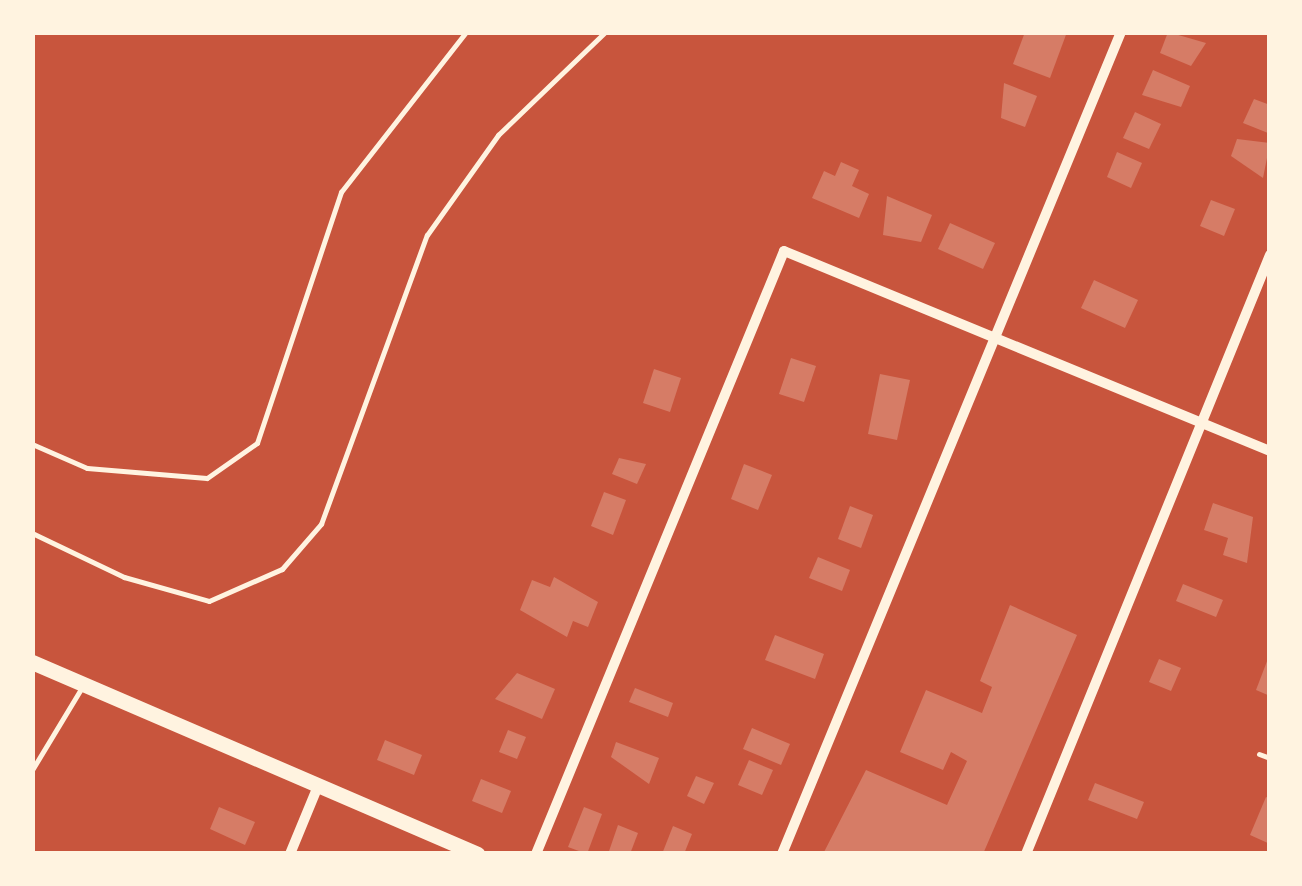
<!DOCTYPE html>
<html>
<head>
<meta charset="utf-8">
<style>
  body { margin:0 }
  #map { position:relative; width:1302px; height:886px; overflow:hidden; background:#c8553d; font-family:"Playfair Display",serif }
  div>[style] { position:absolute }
  .building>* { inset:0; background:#d67c66 }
  .service>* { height:5px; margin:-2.5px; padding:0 2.5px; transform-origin:2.5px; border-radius:2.5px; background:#fff3e0 }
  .minor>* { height:10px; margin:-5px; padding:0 5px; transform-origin:5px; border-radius:5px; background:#fff3e0 }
  .secondary>* { height:15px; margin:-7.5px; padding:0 7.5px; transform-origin:7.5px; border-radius:7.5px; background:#fff3e0 }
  span { translate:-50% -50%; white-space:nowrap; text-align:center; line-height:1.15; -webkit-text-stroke:8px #fff3e0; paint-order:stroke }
  .frame { position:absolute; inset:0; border:35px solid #fff3e0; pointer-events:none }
</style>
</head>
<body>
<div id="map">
  <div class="building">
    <div style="clip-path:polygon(1025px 32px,1067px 32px,1050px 78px,1013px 64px)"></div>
    <div style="clip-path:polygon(1168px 32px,1206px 43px,1191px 66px,1160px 53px)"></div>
    <div style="clip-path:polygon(1153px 70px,1190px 86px,1181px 107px,1142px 95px)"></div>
    <div style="clip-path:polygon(1004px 83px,1037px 96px,1025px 127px,1001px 118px)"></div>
    <div style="clip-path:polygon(1254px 99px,1270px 105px,1268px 133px,1243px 123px)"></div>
    <div style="clip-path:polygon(1135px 112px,1161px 124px,1149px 149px,1123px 138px)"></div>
    <div style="clip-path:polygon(1237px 139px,1270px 143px,1263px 178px,1231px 156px)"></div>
    <div style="clip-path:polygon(1117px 152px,1142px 163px,1131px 188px,1107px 177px)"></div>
    <div style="clip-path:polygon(841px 162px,859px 170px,852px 186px,869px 194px,859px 218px,812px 198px,824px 171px,835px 176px)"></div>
    <div style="clip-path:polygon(887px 196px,932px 215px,921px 242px,883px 235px)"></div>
    <div style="clip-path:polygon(1211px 200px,1235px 209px,1224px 236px,1200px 226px)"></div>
    <div style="clip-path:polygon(950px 223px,995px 243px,983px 269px,938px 249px)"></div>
    <div style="clip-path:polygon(1094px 280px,1138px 300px,1125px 328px,1081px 308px)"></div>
    <div style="clip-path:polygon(791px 358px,816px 366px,804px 402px,779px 394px)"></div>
    <div style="clip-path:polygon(654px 369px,681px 378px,670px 412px,643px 403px)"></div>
    <div style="clip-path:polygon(880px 374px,910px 380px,897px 440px,868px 434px)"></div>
    <div style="clip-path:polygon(619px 458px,646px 464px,637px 484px,612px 474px)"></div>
    <div style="clip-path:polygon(744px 464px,772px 475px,758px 510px,731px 499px)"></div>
    <div style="clip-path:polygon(604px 492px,626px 500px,613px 535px,591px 526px)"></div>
    <div style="clip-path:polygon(1213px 503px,1253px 517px,1247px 563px,1223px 555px,1228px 538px,1204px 530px)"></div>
    <div style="clip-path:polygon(850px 506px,873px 515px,861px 548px,838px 539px)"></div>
    <div style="clip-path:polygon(818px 557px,850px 570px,842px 591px,809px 578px)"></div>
    <div style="clip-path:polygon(554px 577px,598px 602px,588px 627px,573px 621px,567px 637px,520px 610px,532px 580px,550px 587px)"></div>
    <div style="clip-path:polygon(1183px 584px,1223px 600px,1216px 617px,1176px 601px)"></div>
    <div style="clip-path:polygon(1010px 605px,1077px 635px,983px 854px,823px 854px,866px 770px,947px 805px,967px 761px,951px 752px,943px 770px,900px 752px,926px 690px,982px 713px,992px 687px,980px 681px)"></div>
    <div style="clip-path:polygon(775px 635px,824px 654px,815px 679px,765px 660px)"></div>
    <div style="clip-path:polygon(1269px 656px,1270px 656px,1270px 696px,1256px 690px)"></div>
    <div style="clip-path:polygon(1159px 659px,1181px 668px,1171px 691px,1149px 682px)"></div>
    <div style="clip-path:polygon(517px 673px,555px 689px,542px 719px,495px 699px)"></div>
    <div style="clip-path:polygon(635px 688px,673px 703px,668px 717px,629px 702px)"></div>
    <div style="clip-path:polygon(752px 728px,790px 744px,781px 765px,743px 749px)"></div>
    <div style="clip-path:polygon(508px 730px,526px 737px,517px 759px,499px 752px)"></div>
    <div style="clip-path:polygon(385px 740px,422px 755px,414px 775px,377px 760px)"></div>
    <div style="clip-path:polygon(616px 742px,659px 758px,649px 784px,611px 757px)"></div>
    <div style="clip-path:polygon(749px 760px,773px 770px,762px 795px,738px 785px)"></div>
    <div style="clip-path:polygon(696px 776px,714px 783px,704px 804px,687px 796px)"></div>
    <div style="clip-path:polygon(481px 779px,511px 791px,502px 813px,472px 801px)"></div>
    <div style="clip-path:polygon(1095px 783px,1144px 802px,1137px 819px,1088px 800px)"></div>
    <div style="clip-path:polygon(1266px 797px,1270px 799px,1270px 844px,1250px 835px)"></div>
    <div style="clip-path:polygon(219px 807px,255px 822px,245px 845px,210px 829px)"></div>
    <div style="clip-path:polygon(584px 807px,602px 814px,587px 854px,568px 847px)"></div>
    <div style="clip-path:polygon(618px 825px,638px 833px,630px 854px,608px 854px)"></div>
    <div style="clip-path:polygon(673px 826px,692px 834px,684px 854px,662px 854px)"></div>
  </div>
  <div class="service">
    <div style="left:32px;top:444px;width:60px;rotate:23.6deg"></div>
    <div style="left:87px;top:468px;width:120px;rotate:4.8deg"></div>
    <div style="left:207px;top:478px;width:61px;rotate:-35deg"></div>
    <div style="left:257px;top:443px;width:265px;rotate:-71.5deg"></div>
    <div style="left:341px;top:192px;width:203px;rotate:-52deg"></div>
    <div style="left:32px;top:533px;width:102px;rotate:25.6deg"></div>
    <div style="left:124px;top:577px;width:88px;rotate:15.8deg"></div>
    <div style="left:209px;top:601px;width:80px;rotate:-23.7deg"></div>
    <div style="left:282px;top:569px;width:60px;rotate:-49.1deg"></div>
    <div style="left:321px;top:524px;width:308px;rotate:-69.9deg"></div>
    <div style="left:427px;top:235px;width:123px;rotate:-54.6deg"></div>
    <div style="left:498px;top:135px;width:149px;rotate:-43.9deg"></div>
    <div style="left:1259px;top:754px;width:12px;rotate:20deg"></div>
    <div style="left:32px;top:770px;width:97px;rotate:-58.9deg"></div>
  </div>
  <div class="minor">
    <div style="left:290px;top:854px;width:74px;rotate:-67.6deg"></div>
    <div style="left:536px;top:854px;width:652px;rotate:-67.64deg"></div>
    <div style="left:784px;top:251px;width:526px;rotate:22.37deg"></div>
    <div style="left:782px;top:854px;width:889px;rotate:-67.59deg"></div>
    <div style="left:1026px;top:854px;width:647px;rotate:-67.84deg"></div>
  </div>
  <div class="secondary">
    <div style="left:32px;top:662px;width:485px;rotate:23.3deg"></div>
  </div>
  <div class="frame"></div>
</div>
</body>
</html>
